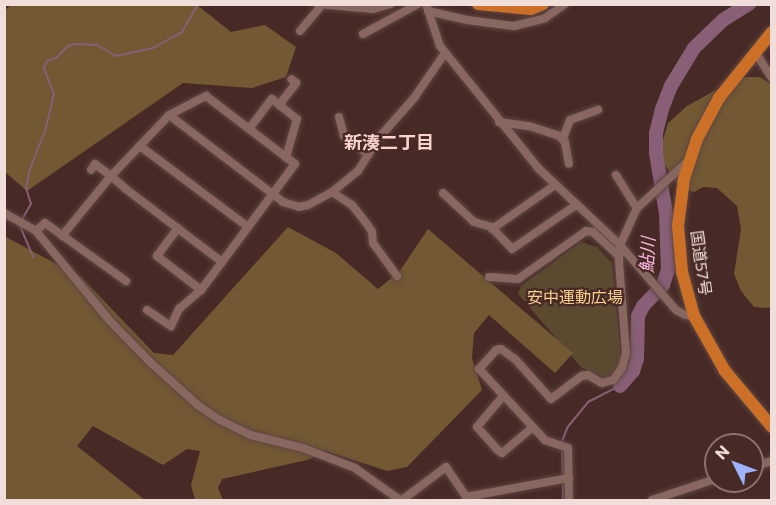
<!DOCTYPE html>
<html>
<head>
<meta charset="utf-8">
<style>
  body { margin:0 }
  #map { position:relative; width:776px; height:505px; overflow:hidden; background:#472a25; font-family:Commissioner,"Noto Sans JP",sans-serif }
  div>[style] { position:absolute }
  .green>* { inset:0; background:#5b4a2f }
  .forest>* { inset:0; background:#725933 }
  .stream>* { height:2px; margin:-1px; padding:0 1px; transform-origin:1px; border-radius:1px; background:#885f77 }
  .river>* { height:14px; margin:-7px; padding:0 7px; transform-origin:7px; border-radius:7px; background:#885f77 }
  .roads { filter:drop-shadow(0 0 2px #5f4642) drop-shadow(0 0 2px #5f4642) }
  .minor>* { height:8px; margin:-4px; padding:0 4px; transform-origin:4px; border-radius:4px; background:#896761 }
  .highway>* { height:12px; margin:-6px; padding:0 6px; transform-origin:6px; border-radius:6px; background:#cc7027 }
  span { translate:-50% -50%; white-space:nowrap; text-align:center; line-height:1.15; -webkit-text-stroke:4.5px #472a25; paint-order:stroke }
  .street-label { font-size:16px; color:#f1ddd9 }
  .park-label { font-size:16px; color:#f9cf90 }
  .neighbourhood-label { font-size:18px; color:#fad3cc; font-weight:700 }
  .water-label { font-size:18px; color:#fdb9e1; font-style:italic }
  .frame { position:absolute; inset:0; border:6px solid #f1ddd9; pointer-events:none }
  .north { position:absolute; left:704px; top:433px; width:60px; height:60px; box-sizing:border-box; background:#472a25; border:2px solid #8b726d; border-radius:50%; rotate:312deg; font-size:16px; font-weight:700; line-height:24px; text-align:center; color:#f1ddd9 }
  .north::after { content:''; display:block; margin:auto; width:21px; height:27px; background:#9fb3fd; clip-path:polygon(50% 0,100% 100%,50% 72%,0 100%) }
</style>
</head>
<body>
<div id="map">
  <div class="green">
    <div style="clip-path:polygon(581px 242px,597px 247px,612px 263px,621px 359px,617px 369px,606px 379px,581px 367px,518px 294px,521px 286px)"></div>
  </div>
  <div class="forest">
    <div style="clip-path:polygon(12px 4px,197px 5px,231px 32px,265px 25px,296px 47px,286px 77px,252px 88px,183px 83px,27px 191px,5px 172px,4px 11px)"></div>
    <div style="clip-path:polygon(746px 77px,760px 77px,771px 84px,771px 307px,766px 308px,754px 307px,741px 291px,734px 274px,741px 229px,737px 206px,717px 188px,703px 187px,694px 192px,684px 189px,673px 179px,663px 161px,663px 140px,668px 123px,687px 106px,716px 90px)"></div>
    <div style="clip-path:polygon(288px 227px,336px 253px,378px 289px,399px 272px,428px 229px,573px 353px,555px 373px,489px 315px,474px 333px,472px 358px,482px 390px,407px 467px,387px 471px,326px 451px,307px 460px,222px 479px,218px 488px,223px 500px,195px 500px,191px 485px,200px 451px,187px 449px,163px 465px,93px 426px,77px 446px,145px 500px,5px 500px,4px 236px,81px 277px,154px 353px,173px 355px)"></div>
  </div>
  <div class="stream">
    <div style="left:21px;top:221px;width:20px;rotate:-60deg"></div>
    <div style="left:31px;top:204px;width:17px;rotate:-107deg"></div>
    <div style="left:26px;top:188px;width:19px;rotate:-78deg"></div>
    <div style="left:30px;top:169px;width:44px;rotate:-68.7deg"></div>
    <div style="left:46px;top:128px;width:35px;rotate:-77deg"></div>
    <div style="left:54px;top:94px;width:28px;rotate:-111deg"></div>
    <div style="left:44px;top:68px;width:8px;rotate:-67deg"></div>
    <div style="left:47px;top:61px;width:9px;rotate:-18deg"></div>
    <div style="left:56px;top:58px;width:17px;rotate:-45deg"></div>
    <div style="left:68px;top:46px;width:8px;rotate:-14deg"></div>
    <div style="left:76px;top:44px;width:21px;rotate:3deg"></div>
    <div style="left:97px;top:45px;width:22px;rotate:30deg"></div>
    <div style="left:116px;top:56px;width:38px;rotate:-12deg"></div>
    <div style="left:153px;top:48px;width:33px;rotate:-29deg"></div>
    <div style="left:182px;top:32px;width:32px;rotate:-60deg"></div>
    <div style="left:20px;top:226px;width:34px;rotate:67deg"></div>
    <div style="left:561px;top:444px;width:17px;rotate:-69deg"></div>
    <div style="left:567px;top:428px;width:33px;rotate:-51deg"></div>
    <div style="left:588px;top:402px;width:36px;rotate:-27deg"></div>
    <div style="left:562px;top:449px;width:28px;rotate:88deg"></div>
    <div style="left:563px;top:482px;width:18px;rotate:90deg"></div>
  </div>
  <div class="river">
    <div style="left:620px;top:386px;width:20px;rotate:-49deg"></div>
    <div style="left:633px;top:371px;width:13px;rotate:-72deg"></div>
    <div style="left:637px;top:359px;width:43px;rotate:-88.7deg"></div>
    <div style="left:638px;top:316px;width:11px;rotate:-63deg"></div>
    <div style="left:643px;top:306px;width:29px;rotate:-46deg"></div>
    <div style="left:663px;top:285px;width:16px;rotate:-72deg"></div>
    <div style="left:668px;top:270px;width:57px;rotate:-92deg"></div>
    <div style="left:666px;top:213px;width:61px;rotate:-99.5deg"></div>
    <div style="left:656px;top:153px;width:20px;rotate:-90deg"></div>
    <div style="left:656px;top:133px;width:25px;rotate:-76deg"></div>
    <div style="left:662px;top:109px;width:25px;rotate:-69deg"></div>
    <div style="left:671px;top:86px;width:44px;rotate:-58.8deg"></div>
    <div style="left:694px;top:48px;width:40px;rotate:-44deg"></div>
    <div style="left:723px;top:20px;width:31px;rotate:-32deg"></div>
  </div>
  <div class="roads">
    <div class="minor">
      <div style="left:318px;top:4px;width:55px;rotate:5.2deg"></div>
      <div style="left:373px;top:9px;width:18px;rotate:-16deg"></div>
      <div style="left:426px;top:4px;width:44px;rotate:71.6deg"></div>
      <div style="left:440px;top:46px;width:156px;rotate:51.2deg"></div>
      <div style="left:538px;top:168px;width:112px;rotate:43.2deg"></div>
      <div style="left:620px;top:245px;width:86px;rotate:49.3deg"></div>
      <div style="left:676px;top:310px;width:10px;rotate:29deg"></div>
      <div style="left:685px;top:315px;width:9px;rotate:6deg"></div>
      <div style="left:428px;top:11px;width:40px;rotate:13deg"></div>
      <div style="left:467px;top:20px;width:47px;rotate:7.3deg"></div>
      <div style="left:514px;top:26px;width:32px;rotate:-14deg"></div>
      <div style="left:545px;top:18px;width:24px;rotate:-35deg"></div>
      <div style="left:300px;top:31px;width:33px;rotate:-50deg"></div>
      <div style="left:363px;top:34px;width:63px;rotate:-28.6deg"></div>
      <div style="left:755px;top:52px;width:31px;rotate:57deg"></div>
      <div style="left:279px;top:105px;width:28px;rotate:-52deg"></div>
      <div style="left:296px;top:83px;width:6px;rotate:-141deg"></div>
      <div style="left:169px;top:115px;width:143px;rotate:37.3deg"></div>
      <div style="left:283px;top:202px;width:17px;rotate:17deg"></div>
      <div style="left:299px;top:207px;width:9px;rotate:-13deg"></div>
      <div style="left:308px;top:205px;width:27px;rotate:-28deg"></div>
      <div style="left:332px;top:192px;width:33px;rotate:-39deg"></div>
      <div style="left:358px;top:171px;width:36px;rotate:-58deg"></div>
      <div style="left:377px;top:140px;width:56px;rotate:-48.6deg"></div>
      <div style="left:414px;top:98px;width:55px;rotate:-55.4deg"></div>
      <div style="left:339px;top:117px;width:20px;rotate:75deg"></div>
      <div style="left:344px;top:136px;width:31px;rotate:37deg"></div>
      <div style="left:499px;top:122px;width:30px;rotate:8deg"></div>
      <div style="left:529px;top:126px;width:32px;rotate:18deg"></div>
      <div style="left:559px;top:136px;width:8px;rotate:45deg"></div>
      <div style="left:565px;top:142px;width:22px;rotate:80deg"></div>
      <div style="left:249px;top:129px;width:38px;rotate:-53deg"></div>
      <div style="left:272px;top:99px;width:32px;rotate:39deg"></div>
      <div style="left:297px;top:119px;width:40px;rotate:106deg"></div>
      <div style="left:563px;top:139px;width:20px;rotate:-70deg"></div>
      <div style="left:570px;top:120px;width:30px;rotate:-20deg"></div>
      <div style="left:140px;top:146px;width:135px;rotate:36.9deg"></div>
      <div style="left:616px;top:175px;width:39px;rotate:58deg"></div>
      <div style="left:332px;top:192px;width:24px;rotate:33deg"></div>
      <div style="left:352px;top:205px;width:24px;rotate:52deg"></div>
      <div style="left:367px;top:224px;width:9px;rotate:58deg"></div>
      <div style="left:372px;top:232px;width:11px;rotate:85deg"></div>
      <div style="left:373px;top:243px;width:41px;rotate:54deg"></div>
      <div style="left:443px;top:193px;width:42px;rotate:43.1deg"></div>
      <div style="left:474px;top:222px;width:18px;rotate:16deg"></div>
      <div style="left:491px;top:227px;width:30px;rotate:46deg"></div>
      <div style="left:512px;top:249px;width:78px;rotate:-34.5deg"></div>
      <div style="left:4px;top:213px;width:37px;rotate:29deg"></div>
      <div style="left:36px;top:231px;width:115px;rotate:50.6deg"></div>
      <div style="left:109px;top:320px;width:62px;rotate:45.7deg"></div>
      <div style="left:152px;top:364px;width:63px;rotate:41.8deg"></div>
      <div style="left:199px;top:406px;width:25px;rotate:34deg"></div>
      <div style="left:220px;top:420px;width:34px;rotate:26deg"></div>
      <div style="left:251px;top:435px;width:54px;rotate:14deg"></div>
      <div style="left:303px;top:448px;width:56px;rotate:21deg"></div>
      <div style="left:355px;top:468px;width:55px;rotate:35.4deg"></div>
      <div style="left:178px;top:228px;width:35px;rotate:127deg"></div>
      <div style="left:157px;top:256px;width:56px;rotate:37.7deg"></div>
      <div style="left:201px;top:290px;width:35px;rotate:-53deg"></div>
      <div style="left:492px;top:229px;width:77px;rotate:-34.9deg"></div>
      <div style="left:36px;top:231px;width:12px;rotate:-42deg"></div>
      <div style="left:45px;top:223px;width:100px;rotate:35.6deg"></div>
      <div style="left:62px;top:236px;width:77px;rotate:-50.8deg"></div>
      <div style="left:111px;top:176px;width:84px;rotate:-46.4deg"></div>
      <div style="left:169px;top:115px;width:42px;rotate:-27.2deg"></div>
      <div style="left:206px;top:96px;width:112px;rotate:37.4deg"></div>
      <div style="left:295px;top:164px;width:122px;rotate:126.7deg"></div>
      <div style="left:222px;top:262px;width:121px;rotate:-142.8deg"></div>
      <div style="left:126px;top:189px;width:20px;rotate:-139deg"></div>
      <div style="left:111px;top:176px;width:20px;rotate:-143deg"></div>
      <div style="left:95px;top:164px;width:7px;rotate:124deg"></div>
      <div style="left:489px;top:277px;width:29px;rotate:4deg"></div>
      <div style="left:518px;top:279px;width:83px;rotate:-35.2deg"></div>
      <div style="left:586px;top:231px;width:7px;rotate:8deg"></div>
      <div style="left:593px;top:232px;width:35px;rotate:43deg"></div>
      <div style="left:147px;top:310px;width:29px;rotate:34deg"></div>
      <div style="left:171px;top:326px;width:19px;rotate:-65deg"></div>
      <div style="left:179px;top:309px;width:29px;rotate:-41deg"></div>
      <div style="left:503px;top:396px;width:40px;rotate:130deg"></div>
      <div style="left:477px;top:427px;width:31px;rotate:48deg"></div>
      <div style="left:498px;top:450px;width:5px;rotate:37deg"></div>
      <div style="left:502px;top:453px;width:40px;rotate:-40deg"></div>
      <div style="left:752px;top:467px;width:21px;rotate:-17deg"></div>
      <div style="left:402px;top:500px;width:55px;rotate:-36.9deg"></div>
      <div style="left:446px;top:467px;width:36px;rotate:56deg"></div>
      <div style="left:466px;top:497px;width:105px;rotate:-10.5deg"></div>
      <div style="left:569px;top:500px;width:52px;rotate:-91.1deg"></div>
      <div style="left:568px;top:448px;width:24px;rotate:-161deg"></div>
      <div style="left:545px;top:440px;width:97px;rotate:-132.9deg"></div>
      <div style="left:479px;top:369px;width:25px;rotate:-48deg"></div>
      <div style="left:496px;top:350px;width:5px;rotate:-11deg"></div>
      <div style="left:501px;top:349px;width:17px;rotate:36deg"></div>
      <div style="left:515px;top:359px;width:54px;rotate:48deg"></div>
      <div style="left:551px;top:399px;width:39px;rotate:-37deg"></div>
      <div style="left:582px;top:376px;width:6px;rotate:-9deg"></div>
      <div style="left:588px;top:375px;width:16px;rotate:30deg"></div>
      <div style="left:602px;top:383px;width:11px;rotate:-15deg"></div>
      <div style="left:613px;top:380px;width:15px;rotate:-53deg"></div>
      <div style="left:622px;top:368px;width:16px;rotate:-75deg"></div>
      <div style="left:626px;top:353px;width:91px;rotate:-94.4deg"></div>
      <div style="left:619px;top:262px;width:17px;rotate:-87deg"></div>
      <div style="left:620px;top:245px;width:41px;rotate:-65.3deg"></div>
      <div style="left:637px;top:208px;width:71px;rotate:-42.7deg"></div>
      <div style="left:652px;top:500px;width:67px;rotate:-18.2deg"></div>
    </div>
    <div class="highway">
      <div style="left:478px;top:4px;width:53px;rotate:5.4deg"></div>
      <div style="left:531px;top:9px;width:13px;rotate:-23deg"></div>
      <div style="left:772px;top:32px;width:85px;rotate:128.8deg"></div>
      <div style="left:719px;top:98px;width:47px;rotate:118.2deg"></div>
      <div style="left:697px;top:139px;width:42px;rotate:108deg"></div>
      <div style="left:684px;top:179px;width:47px;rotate:97.3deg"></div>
      <div style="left:678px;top:226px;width:46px;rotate:85deg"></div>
      <div style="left:682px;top:272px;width:46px;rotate:74.7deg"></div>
      <div style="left:694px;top:316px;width:63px;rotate:60.6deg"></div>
      <div style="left:725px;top:371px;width:73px;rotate:50deg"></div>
    </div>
  </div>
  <div class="street-label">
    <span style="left:701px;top:263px;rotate:82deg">国道57号</span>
  </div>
  <div class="park-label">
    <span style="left:575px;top:297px">安中運動広場</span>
  </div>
  <div class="neighbourhood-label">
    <span style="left:389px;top:142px">新湊二丁目</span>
  </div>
  <div class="water-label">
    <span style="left:647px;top:255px;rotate:-87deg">鮎川</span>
  </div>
  <div class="frame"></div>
  <div class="north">N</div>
</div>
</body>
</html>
